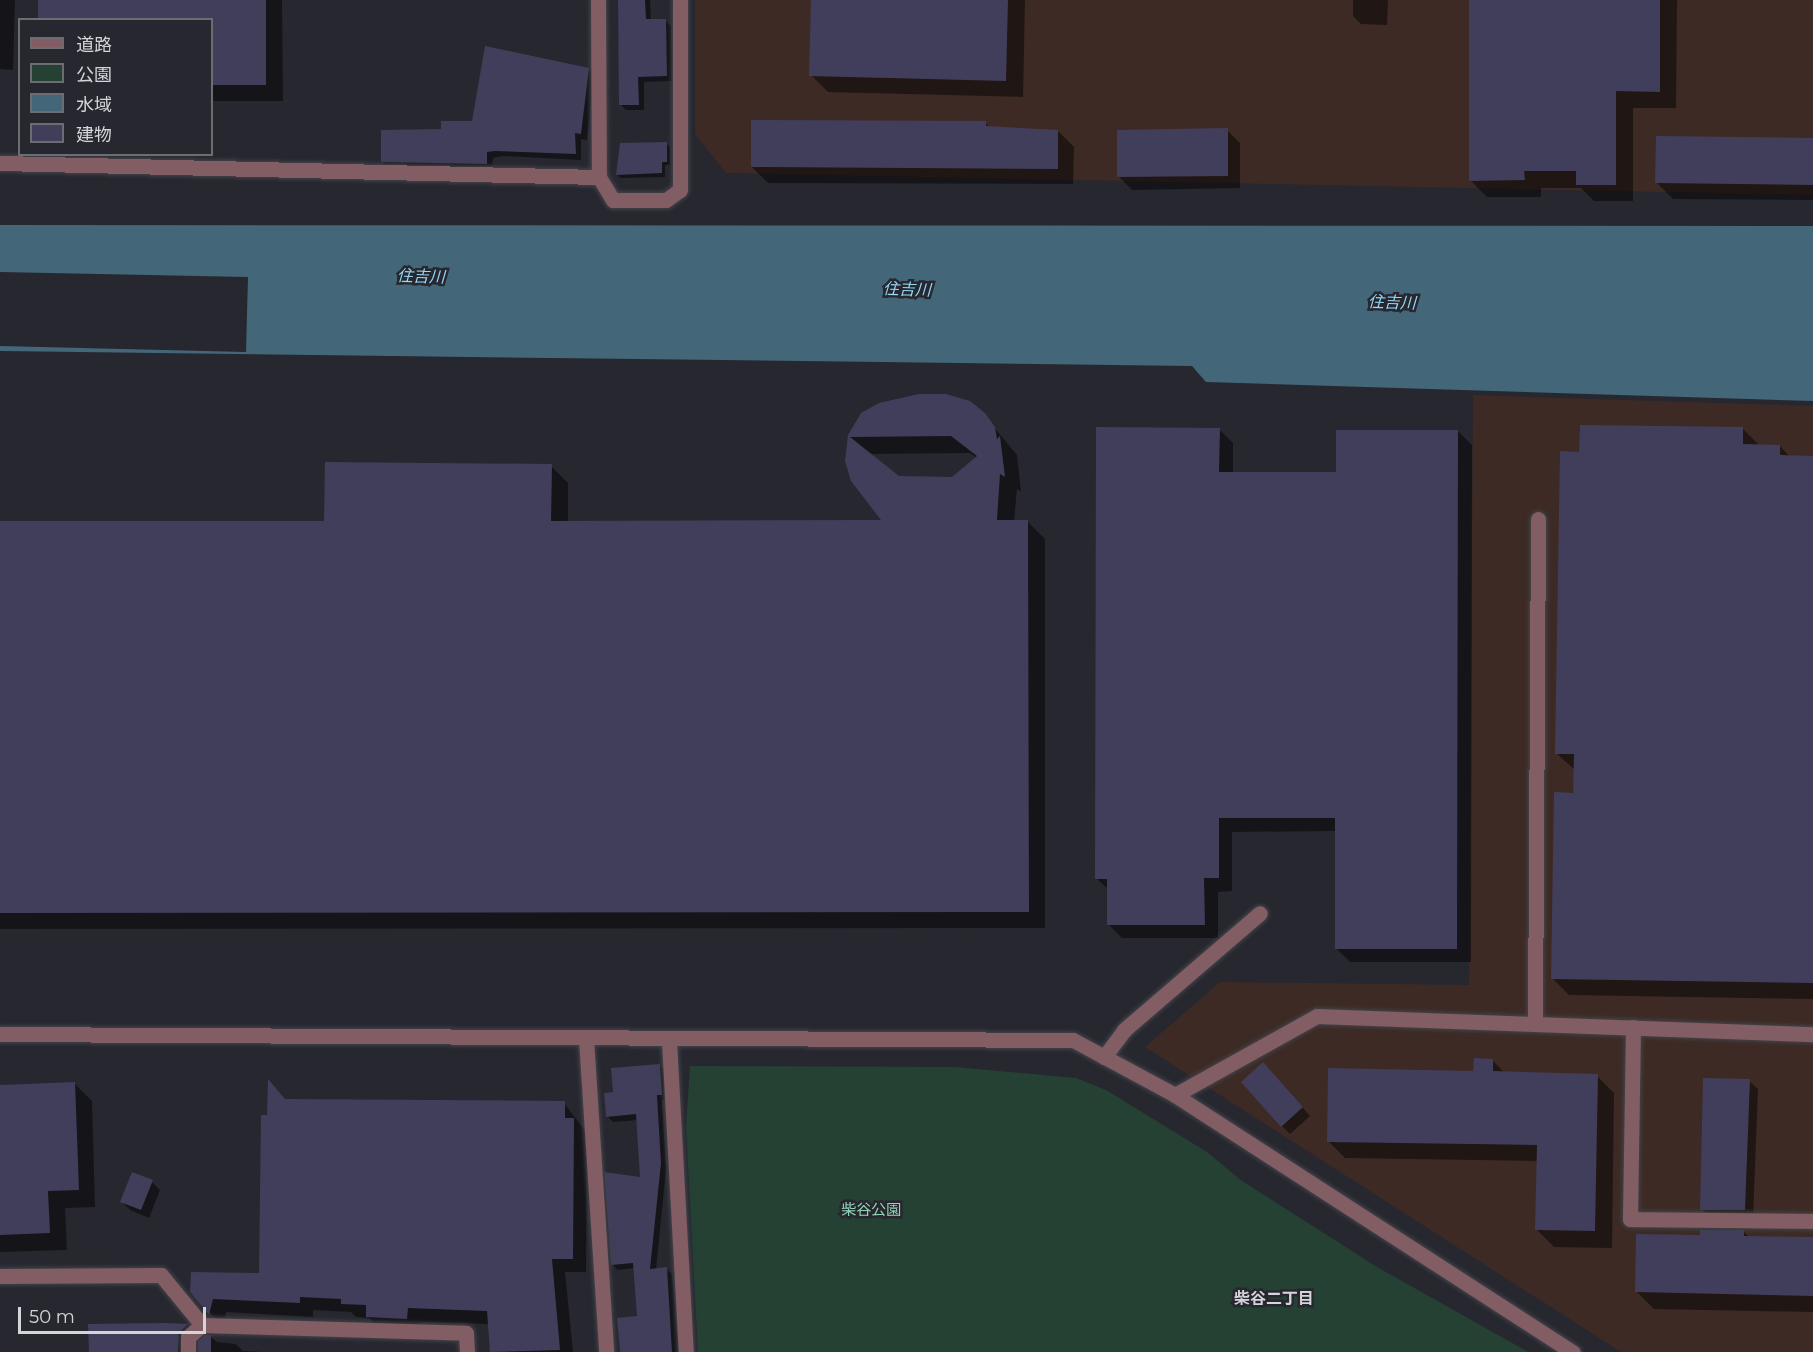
<!DOCTYPE html>
<html>
<head>
<meta charset="utf-8">
<style>
  body { margin:0 }
  #map { position:relative; width:1813px; height:1352px; overflow:hidden; background:#27272f; font-family:Montserrat,"Noto Sans JP",sans-serif }
  div>[style] { position:absolute }
  .industrial>* { inset:0; background:#3d2a24 }
  .green>* { inset:0; background:#244134 }
  .water>* { inset:0; background:#436778 }
  .pier>* { inset:0; background:#27272f }
  .shadow>* { inset:0; background:#0007 }
  .building>* { inset:0; background:#413e5b }
  .roads { filter:drop-shadow(0 0 2px #43434a) drop-shadow(0 0 2px #43434a) }
  .minor>* { height:15px; margin:-7.5px; padding:0 7.5px; transform-origin:7.5px; border-radius:7.5px; background:#825d64 }
  span { translate:-50% -50%; white-space:nowrap; text-align:center; line-height:1.15; -webkit-text-stroke:5px #27272f; paint-order:stroke }
  .park-label { font-size:15px; color:#93d5b6 }
  .water-label { font-size:16px; color:#94d7f6; font-style:italic }
  .neighbourhood-label { font-size:16px; color:#d4d4da; font-weight:700 }
  .legend { position:absolute; left:18px; top:18px; width:195px; height:138px; box-sizing:border-box; background:#27272f; border:2px solid #6c6c73; margin:0; padding:8px 10px; list-style:none; font-size:18px; color:#d4d4da }
  .legend li { display:flex; align-items:center; gap:12px; height:30px }
  .legend b { width:30px; border:2px solid #6c6c73 }
  .scale { position:absolute; left:18px; top:1307px; width:188px; height:27px; box-sizing:border-box; border:3px solid #d4d4da; border-top:0; padding-left:8px; font-size:18px; line-height:21px; white-space:nowrap; color:#d4d4da; -webkit-text-stroke:4px #27272f; paint-order:stroke }
</style>
</head>
<body>
<div id="map">
  <div class="industrial">
    <div style="clip-path:polygon(695px 0,1813px 0,1813px 195px,726px 173px,695px 134px)"></div>
    <div style="clip-path:polygon(1473px 395px,1813px 406px,1813px 1352px,1621px 1352px,1145px 1047px,1220px 982px,1469px 985px)"></div>
  </div>
  <div class="green">
    <div style="clip-path:polygon(690px 1066px,955px 1067px,1076px 1078px,1106px 1090px,1207px 1152px,1242px 1181px,1377px 1267px,1528px 1352px,698px 1352px,686px 1127px)"></div>
  </div>
  <div class="water">
    <div style="clip-path:polygon(0 225px,1813px 226px,1813px 401px,1206px 382px,1192px 366px,0 351px)"></div>
  </div>
  <div class="pier">
    <div style="clip-path:polygon(0 272px,248px 277px,246px 352px,0 346px)"></div>
  </div>
  <div class="shadow">
    <div style="clip-path:polygon(0 0,15px 0,13px 70px,0 69px)"></div>
    <div style="clip-path:polygon(39px 0,282px 0,283px 101px,212px 101px,212px 20px)"></div>
    <div style="clip-path:polygon(618px 0,650px 0,651px 20px,665px 20px,671px 26px,672px 81px,644px 82px,644px 110px,626px 110px,620px 104px)"></div>
    <div style="clip-path:polygon(813px 0,1025px 0,1023px 97px,828px 92px,811px 75px)"></div>
    <div style="clip-path:polygon(1353px 0,1388px 0,1387px 25px,1361px 24px,1353px 16px)"></div>
    <div style="clip-path:polygon(1471px 0,1677px 0,1676px 108px,1633px 108px,1633px 201px,1594px 201px,1581px 188px,1541px 188px,1541px 197px,1487px 197px,1470px 180px)"></div>
    <div style="clip-path:polygon(588px 69px,594px 76px,587px 140px,581px 139px,581px 160px,502px 156px,493px 158px,492px 170px,389px 168px,383px 162px)"></div>
    <div style="clip-path:polygon(985px 123px,990px 127px,1058px 131px,1074px 147px,1073px 184px,768px 183px,752px 167px)"></div>
    <div style="clip-path:polygon(1227px 130px,1240px 143px,1240px 188px,1132px 190px,1119px 177px)"></div>
    <div style="clip-path:polygon(1813px 140px,1813px 200px,1673px 199px,1657px 183px)"></div>
    <div style="clip-path:polygon(667px 144px,670px 147px,670px 165px,665px 165px,665px 177px,621px 178px,617px 175px)"></div>
    <div style="clip-path:polygon(50px 154px,98px 154px,98px 155px,51px 156px)"></div>
    <div style="clip-path:polygon(evenodd,988px 420px,1017px 455px,1021px 492px,1017px 489px,1014px 522px,1028px 522px,1045px 539px,1045px 928px,0 929px,0 523px,326px 522px,551px 466px,568px 483px,568px 522px,884px 522px,849px 436px,988px 420px,970px 453px,977px 458px,953px 478px,899px 477px,869px 454px,970px 453px)"></div>
    <div style="clip-path:polygon(1219px 429px,1233px 443px,1233px 473px,1338px 473px,1458px 431px,1472px 445px,1471px 962px,1350px 962px,1336px 948px,1337px 831px,1232px 832px,1232px 891px,1218px 892px,1218px 938px,1122px 938px,1108px 924px,1109px 890px,1096px 878px)"></div>
    <div style="clip-path:polygon(1743px 429px,1760px 446px,1780px 446px,1790px 457px,1813px 456px,1813px 999px,1569px 995px,1552px 978px,1575px 770px,1556px 753px,1581px 453px)"></div>
    <div style="clip-path:polygon(1492px 1060px,1505px 1073px,1597px 1076px,1614px 1093px,1612px 1248px,1554px 1247px,1537px 1230px,1538px 1161px,1345px 1158px,1328px 1141px,1475px 1072px)"></div>
    <div style="clip-path:polygon(660px 1066px,665px 1071px,667px 1100px,662px 1100px,666px 1169px,656px 1270px,666px 1269px,672px 1274px,679px 1352px,620px 1352px,619px 1319px,639px 1317px,635px 1268px,618px 1270px,612px 1264px,641px 1178px,638px 1120px,613px 1122px,607px 1116px,615px 1093px)"></div>
    <div style="clip-path:polygon(1271px 1072px,1310px 1116px,1290px 1134px,1282px 1126px)"></div>
    <div style="clip-path:polygon(1749px 1081px,1758px 1089px,1753px 1218px,1710px 1218px,1702px 1209px)"></div>
    <div style="clip-path:polygon(74px 1083px,92px 1101px,95px 1207px,65px 1208px,67px 1250px,0 1252px,0 1086px)"></div>
    <div style="clip-path:polygon(270px 1083px,286px 1100px,564px 1103px,587px 1133px,586px 1272px,565px 1272px,573px 1352px,491px 1352px,489px 1324px,421px 1322px,420px 1332px,381px 1330px,369px 1318px,356px 1317px,351px 1312px,313px 1310px,313px 1317px,226px 1312px,223px 1327px,191px 1291px,261px 1275px)"></div>
    <div style="clip-path:polygon(152px 1182px,160px 1190px,149px 1218px,130px 1210px,122px 1202px)"></div>
    <div style="clip-path:polygon(1744px 1232px,1749px 1237px,1813px 1238px,1813px 1312px,1654px 1309px,1637px 1292px,1701px 1236px)"></div>
    <div style="clip-path:polygon(90px 1325px,188px 1325px,196px 1333px,187px 1352px,90px 1352px)"></div>
    <div style="clip-path:polygon(211px 1337px,217px 1342px,236px 1344px,243px 1351px,262px 1352px,198px 1352px)"></div>
  </div>
  <div class="building">
    <div style="clip-path:polygon(38px 0,266px 0,266px 85px,212px 85px,212px 20px,38px 20px)"></div>
    <div style="clip-path:polygon(618px 0,645px 0,646px 19px,666px 19px,667px 76px,638px 77px,639px 105px,619px 105px)"></div>
    <div style="clip-path:polygon(811px 0,1008px 0,1006px 81px,809px 76px)"></div>
    <div style="clip-path:polygon(1469px 0,1660px 0,1660px 92px,1616px 91px,1616px 185px,1576px 185px,1576px 171px,1524px 171px,1525px 180px,1469px 181px)"></div>
    <div style="clip-path:polygon(485px 46px,589px 68px,581px 134px,575px 133px,576px 154px,495px 151px,487px 152px,487px 164px,381px 162px,381px 130px,441px 129px,441px 121px,472px 121px)"></div>
    <div style="clip-path:polygon(751px 120px,986px 121px,986px 126px,1058px 130px,1058px 169px,751px 167px)"></div>
    <div style="clip-path:polygon(1228px 128px,1228px 176px,1117px 177px,1117px 130px)"></div>
    <div style="clip-path:polygon(1656px 136px,1813px 138px,1813px 185px,1655px 183px)"></div>
    <div style="clip-path:polygon(667px 142px,667px 162px,662px 162px,662px 173px,616px 175px,620px 143px)"></div>
    <div style="clip-path:polygon(evenodd,919px 394px,946px 394px,970px 401px,985px 413px,995px 427px,997px 439px,1000px 436px,1005px 477px,1000px 474px,997px 520px,1028px 520px,1029px 912px,0 913px,0 521px,324px 521px,325px 462px,552px 464px,551px 521px,881px 520px,851px 481px,845px 461px,848px 435px,861px 413px,879px 403px,919px 394px,951px 436px,977px 456px,952px 477px,899px 476px,850px 437px,951px 436px)"></div>
    <div style="clip-path:polygon(1580px 425px,1743px 427px,1743px 444px,1780px 445px,1780px 455px,1813px 456px,1813px 983px,1551px 979px,1554px 792px,1573px 793px,1574px 754px,1555px 754px,1560px 451px,1579px 452px)"></div>
    <div style="clip-path:polygon(1096px 427px,1220px 428px,1219px 472px,1336px 472px,1336px 430px,1458px 430px,1457px 949px,1335px 949px,1335px 818px,1219px 818px,1219px 878px,1204px 878px,1205px 925px,1107px 925px,1107px 879px,1095px 879px)"></div>
    <div style="clip-path:polygon(1474px 1058px,1493px 1059px,1493px 1071px,1598px 1074px,1595px 1231px,1535px 1230px,1537px 1145px,1327px 1142px,1328px 1068px,1473px 1071px)"></div>
    <div style="clip-path:polygon(1263px 1062px,1303px 1107px,1281px 1127px,1241px 1082px)"></div>
    <div style="clip-path:polygon(660px 1064px,662px 1095px,657px 1095px,661px 1163px,650px 1269px,667px 1267px,672px 1352px,620px 1352px,617px 1318px,637px 1316px,633px 1263px,611px 1265px,604px 1172px,640px 1177px,636px 1114px,606px 1117px,604px 1093px,613px 1092px,611px 1068px)"></div>
    <div style="clip-path:polygon(1703px 1078px,1750px 1079px,1745px 1210px,1700px 1210px)"></div>
    <div style="clip-path:polygon(268px 1079px,285px 1099px,565px 1101px,565px 1118px,574px 1118px,573px 1259px,552px 1259px,560px 1350px,490px 1352px,487px 1311px,408px 1308px,407px 1319px,366px 1317px,366px 1305px,341px 1304px,341px 1299px,300px 1297px,300px 1303px,213px 1299px,209px 1315px,190px 1292px,191px 1272px,259px 1273px,261px 1115px,267px 1115px)"></div>
    <div style="clip-path:polygon(75px 1082px,79px 1190px,48px 1191px,50px 1233px,0 1235px,0 1085px)"></div>
    <div style="clip-path:polygon(132px 1172px,153px 1180px,141px 1210px,120px 1202px)"></div>
    <div style="clip-path:polygon(1700px 1230px,1744px 1230px,1744px 1236px,1813px 1237px,1813px 1296px,1635px 1292px,1636px 1234px,1700px 1235px)"></div>
    <div style="clip-path:polygon(88px 1324px,166px 1323px,188px 1324px,179px 1333px,178px 1352px,89px 1352px)"></div>
    <div style="clip-path:polygon(205px 1335px,211px 1335px,211px 1352px,198px 1352px,198px 1341px)"></div>
  </div>
  <div class="roads">
    <div class="minor">
      <div style="left:598px;top:0;width:177px;rotate:89.7deg"></div>
      <div style="left:599px;top:177px;width:27px;rotate:59deg"></div>
      <div style="left:613px;top:200px;width:53px"></div>
      <div style="left:666px;top:200px;width:17px;rotate:-36deg"></div>
      <div style="left:680px;top:190px;width:190px;rotate:-90deg"></div>
      <div style="left:0;top:163px;width:599px;rotate:1.34deg"></div>
      <div style="left:1535px;top:1024px;width:505px;rotate:-89.66deg"></div>
      <div style="left:1633px;top:1027px;width:192px;rotate:90.9deg"></div>
      <div style="left:1630px;top:1219px;width:183px;rotate:0.6deg"></div>
      <div style="left:0;top:1034px;width:1073px;rotate:0.32deg"></div>
      <div style="left:1073px;top:1040px;width:116px;rotate:28.3deg"></div>
      <div style="left:1175px;top:1095px;width:474px;rotate:32.9deg"></div>
      <div style="left:586px;top:1039px;width:314px;rotate:86.3deg"></div>
      <div style="left:669px;top:1041px;width:311px;rotate:86.9deg"></div>
      <div style="left:1104px;top:1057px;width:34px;rotate:-53deg"></div>
      <div style="left:1124px;top:1030px;width:179px;rotate:-40.7deg"></div>
      <div style="left:1175px;top:1095px;width:162px;rotate:-29.1deg"></div>
      <div style="left:1317px;top:1016px;width:496px;rotate:2.1deg"></div>
      <div style="left:0;top:1276px;width:161px;rotate:-0.4deg"></div>
      <div style="left:161px;top:1275px;width:65px;rotate:50.6deg"></div>
      <div style="left:188px;top:1352px;width:15px;rotate:-90deg"></div>
      <div style="left:188px;top:1337px;width:18px;rotate:-41deg"></div>
      <div style="left:202px;top:1325px;width:264px;rotate:1.7deg"></div>
      <div style="left:466px;top:1333px;width:19px;rotate:87deg"></div>
    </div>
  </div>
  <div class="park-label">
    <span style="left:871px;top:1210px">柴谷公園</span>
  </div>
  <div class="water-label">
    <span style="left:421px;top:277px;rotate:2deg">住吉川</span>
    <span style="left:907px;top:290px;rotate:2deg">住吉川</span>
    <span style="left:1392px;top:303px;rotate:2deg">住吉川</span>
  </div>
  <div class="neighbourhood-label">
    <span style="left:1274px;top:1299px">柴谷二丁目</span>
  </div>
  <ul class="legend">
  <li><b style="height:8px;background:#825d64"></b>道路</li>
  <li><b style="height:16px;background:#244134"></b>公園</li>
  <li><b style="height:16px;background:#436778"></b>水域</li>
  <li><b style="height:16px;background:#413e5b"></b>建物</li>
  </ul>
  <div class="scale">50 m</div>
</div>
</body>
</html>
